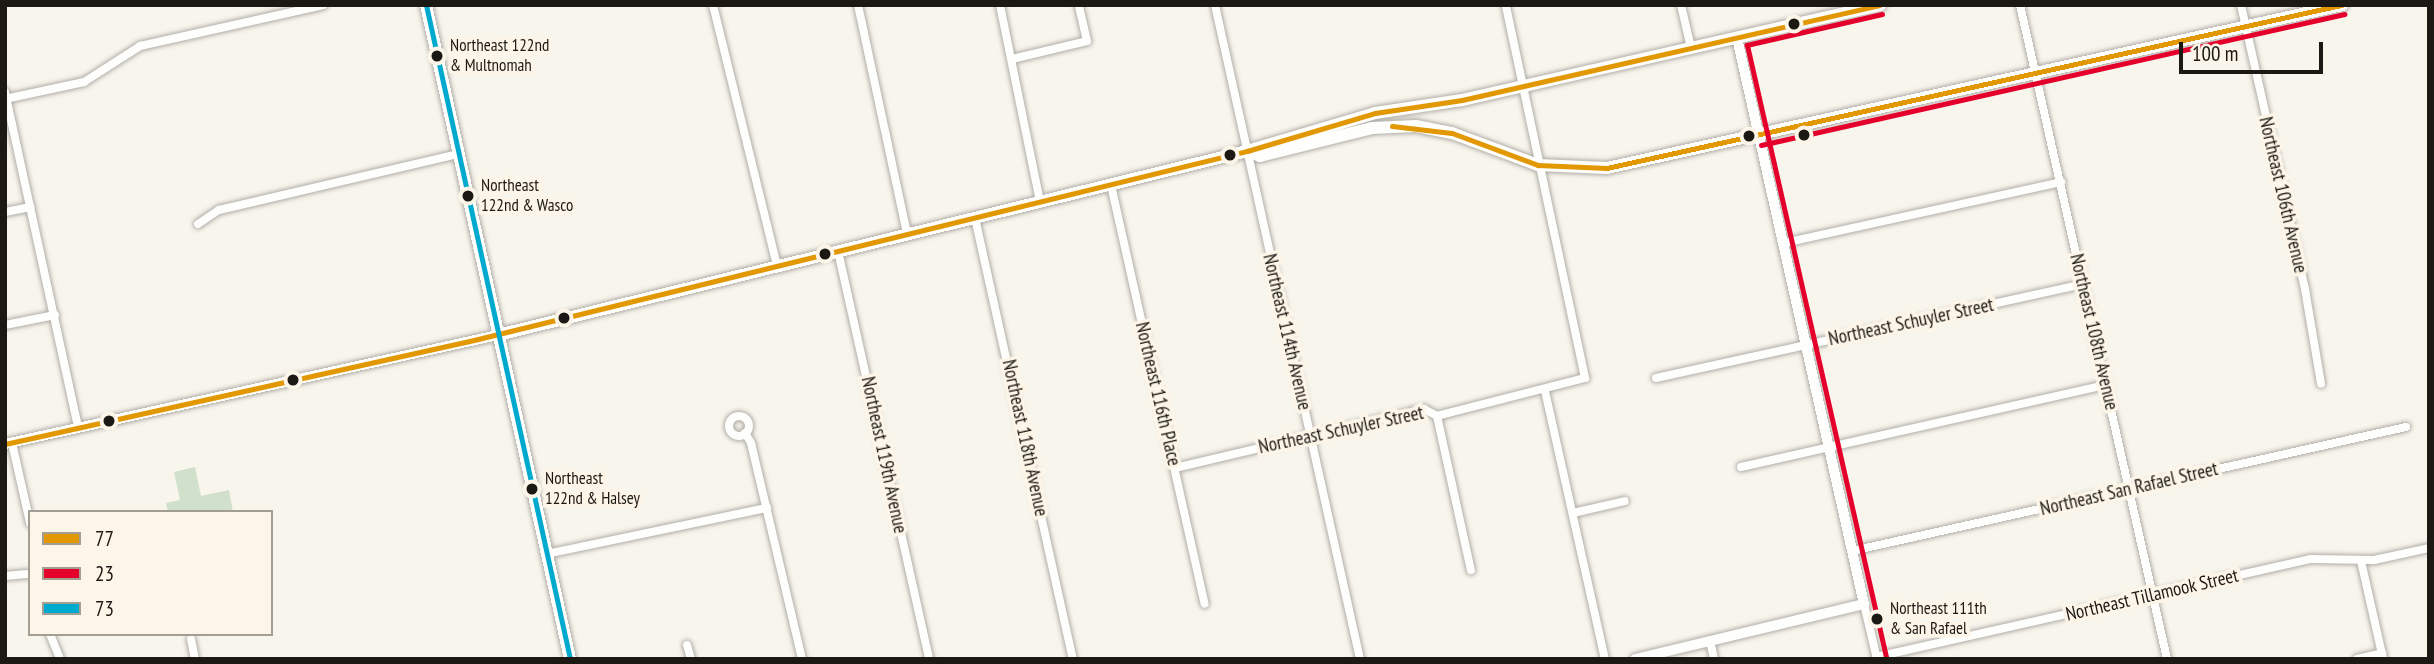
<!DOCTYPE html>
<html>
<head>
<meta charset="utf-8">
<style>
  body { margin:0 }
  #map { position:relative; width:2434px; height:664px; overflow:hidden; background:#f8f5ed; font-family:"PT Sans Narrow",sans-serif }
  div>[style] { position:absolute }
  .green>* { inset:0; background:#d0e0cb }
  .roads { filter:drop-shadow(0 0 2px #b1aea8) drop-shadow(0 0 2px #b1aea8) }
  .street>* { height:8px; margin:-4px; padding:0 4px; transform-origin:4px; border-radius:4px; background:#fefefc }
  .street>.ring { margin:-4px; padding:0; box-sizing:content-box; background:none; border:8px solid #fefefc; border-radius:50% }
  .secondary>* { height:10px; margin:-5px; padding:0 5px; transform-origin:5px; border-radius:5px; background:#fefefc }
  .primary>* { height:12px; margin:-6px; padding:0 6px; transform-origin:6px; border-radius:6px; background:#fefefc }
  .bus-1>* { height:5px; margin:-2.5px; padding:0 2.5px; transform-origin:2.5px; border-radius:2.5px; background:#e19802 }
  .bus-2>* { height:5px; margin:-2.5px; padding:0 2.5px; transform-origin:2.5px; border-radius:2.5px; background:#e4002b }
  .bus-3>* { height:5px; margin:-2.5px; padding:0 2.5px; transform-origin:2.5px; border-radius:2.5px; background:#00a9ce }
  .dots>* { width:19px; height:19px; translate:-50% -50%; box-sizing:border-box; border:4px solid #fdf6e8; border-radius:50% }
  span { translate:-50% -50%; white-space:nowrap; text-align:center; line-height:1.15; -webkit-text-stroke:7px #fdf6e8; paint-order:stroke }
  .bus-label { font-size:17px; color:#1c1914 }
  .left { translate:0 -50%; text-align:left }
  .street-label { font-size:19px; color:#1c1914 }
  .frame { position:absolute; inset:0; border:7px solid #1c1914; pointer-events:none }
  .legend { position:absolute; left:28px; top:510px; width:245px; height:126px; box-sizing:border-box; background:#fdf6e8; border:2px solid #a39e93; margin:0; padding:9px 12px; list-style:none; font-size:21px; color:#1c1914 }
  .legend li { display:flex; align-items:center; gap:14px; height:35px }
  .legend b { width:35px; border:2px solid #a39e93 }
  .scale { position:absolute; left:2179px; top:42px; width:144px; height:32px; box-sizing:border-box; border:4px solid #1c1914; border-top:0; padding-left:9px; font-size:21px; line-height:24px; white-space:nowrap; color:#1c1914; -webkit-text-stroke:5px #fdf6e8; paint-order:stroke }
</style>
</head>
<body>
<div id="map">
  <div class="green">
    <div style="clip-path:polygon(195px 467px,201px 496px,229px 490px,233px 512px,168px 512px,166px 503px,180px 500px,174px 472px)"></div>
  </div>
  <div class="roads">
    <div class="street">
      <div style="left:713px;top:5px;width:269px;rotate:76.2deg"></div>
      <div style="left:858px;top:5px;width:234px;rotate:77.9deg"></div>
      <div style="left:1000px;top:5px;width:201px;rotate:78.5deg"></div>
      <div style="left:1215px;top:5px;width:670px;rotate:77.5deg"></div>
      <div style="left:1681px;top:5px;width:44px;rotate:76.9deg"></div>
      <div style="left:2020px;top:5px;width:670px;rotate:77.33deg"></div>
      <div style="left:2241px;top:5px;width:291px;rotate:77.3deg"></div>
      <div style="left:2305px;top:289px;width:96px;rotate:80.4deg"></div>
      <div style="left:1012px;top:59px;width:77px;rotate:-13.5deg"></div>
      <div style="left:1087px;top:41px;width:37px;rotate:-103deg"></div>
      <div style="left:5px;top:92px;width:344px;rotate:77.7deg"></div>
      <div style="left:5px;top:99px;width:81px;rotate:-12.1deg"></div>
      <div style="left:84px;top:82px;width:67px;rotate:-32.7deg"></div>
      <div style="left:140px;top:46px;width:188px;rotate:-12.6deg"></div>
      <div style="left:1111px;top:185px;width:429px;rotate:77.4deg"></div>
      <div style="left:5px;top:212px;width:26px;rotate:-11deg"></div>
      <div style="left:975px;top:218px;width:452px;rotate:77.5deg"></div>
      <div style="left:198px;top:224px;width:25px;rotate:-34deg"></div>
      <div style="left:219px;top:210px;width:245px;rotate:-13.2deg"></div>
      <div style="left:1784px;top:243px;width:284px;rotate:-12.4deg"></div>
      <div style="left:838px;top:251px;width:418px;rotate:77.4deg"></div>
      <div style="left:5px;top:325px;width:51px;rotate:-11.3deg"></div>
      <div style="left:1656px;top:378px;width:437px;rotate:-12.4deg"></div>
      <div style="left:1545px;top:391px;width:275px;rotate:77.4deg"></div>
      <div style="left:1437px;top:416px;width:153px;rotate:-14.4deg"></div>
      <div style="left:1585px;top:378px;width:381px;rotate:-102deg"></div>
      <div style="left:1437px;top:416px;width:158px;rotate:77.6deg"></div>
      <div class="ring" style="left:729px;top:416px;width:12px;height:12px"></div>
      <div style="left:745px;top:433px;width:12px;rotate:59deg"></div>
      <div style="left:751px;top:443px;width:222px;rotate:76.7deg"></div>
      <div style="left:12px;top:443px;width:82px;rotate:77.3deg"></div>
      <div style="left:1741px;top:467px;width:374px;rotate:-12.7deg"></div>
      <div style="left:1175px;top:468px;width:256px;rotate:-13.3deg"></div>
      <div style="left:1424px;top:409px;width:15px;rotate:28deg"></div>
      <div style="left:1573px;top:513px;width:53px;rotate:-13deg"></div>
      <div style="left:1852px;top:551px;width:568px;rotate:-12.62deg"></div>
      <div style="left:546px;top:554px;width:226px;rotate:-11.8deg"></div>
      <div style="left:2361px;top:561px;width:100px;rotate:77.3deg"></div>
      <div style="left:5px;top:576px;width:25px;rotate:-5deg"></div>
      <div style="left:1864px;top:604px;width:57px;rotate:76.7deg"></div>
      <div style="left:50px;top:634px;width:27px;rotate:68deg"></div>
      <div style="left:191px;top:639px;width:20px;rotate:79deg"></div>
      <div style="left:1710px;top:641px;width:18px;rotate:77deg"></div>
      <div style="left:687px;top:645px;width:15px;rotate:74deg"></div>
      <div style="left:1876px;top:657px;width:446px;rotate:-12.7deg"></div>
      <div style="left:2311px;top:559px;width:63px;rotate:0.9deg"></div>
      <div style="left:2374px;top:560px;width:56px;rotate:-12.3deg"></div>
      <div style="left:2357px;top:659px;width:26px;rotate:-13deg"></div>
    </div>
    <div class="secondary">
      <div style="left:5px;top:444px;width:505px;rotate:-12.47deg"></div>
      <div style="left:1635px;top:659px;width:236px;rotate:-13.5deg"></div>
      <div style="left:1864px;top:604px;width:580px;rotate:-102.65deg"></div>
    </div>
    <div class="primary">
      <div style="left:426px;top:5px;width:670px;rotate:77.58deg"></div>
      <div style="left:1247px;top:151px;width:14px;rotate:21deg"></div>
      <div style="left:1260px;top:156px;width:115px;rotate:-14deg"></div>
      <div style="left:1372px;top:128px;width:44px;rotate:-2.6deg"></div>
      <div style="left:1416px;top:126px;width:37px;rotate:11deg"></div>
      <div style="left:1452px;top:133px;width:92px;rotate:20.4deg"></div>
      <div style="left:1538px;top:165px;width:69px;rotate:2.5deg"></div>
      <div style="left:1607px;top:168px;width:753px;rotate:-12.5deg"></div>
      <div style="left:498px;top:335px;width:771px;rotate:-13.8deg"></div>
      <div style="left:1247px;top:151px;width:134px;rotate:-16.5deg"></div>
      <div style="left:1375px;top:113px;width:88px;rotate:-8.5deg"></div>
      <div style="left:1462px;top:100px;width:429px;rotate:-12.8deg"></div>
    </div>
  </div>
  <div class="bus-1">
    <div style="left:1392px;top:126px;width:60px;rotate:6.7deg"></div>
    <div style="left:1452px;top:133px;width:92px;rotate:20.4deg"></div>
    <div style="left:1538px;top:165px;width:69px;rotate:2.5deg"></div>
    <div style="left:1607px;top:168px;width:752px;rotate:-12.52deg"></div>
    <div style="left:5px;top:444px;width:485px;rotate:-12.5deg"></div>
    <div style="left:478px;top:339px;width:792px;rotate:-13.74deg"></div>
    <div style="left:1247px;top:151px;width:134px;rotate:-16.5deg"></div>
    <div style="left:1375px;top:113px;width:88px;rotate:-8.5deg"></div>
    <div style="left:1462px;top:100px;width:428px;rotate:-12.8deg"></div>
  </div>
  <div class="bus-2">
    <div style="left:1882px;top:14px;width:139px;rotate:167.1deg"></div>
    <div style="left:1747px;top:45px;width:628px;rotate:77.2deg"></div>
    <div style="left:1761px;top:145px;width:598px;rotate:-12.66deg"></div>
  </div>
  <div class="bus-3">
    <div style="left:426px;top:5px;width:670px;rotate:77.58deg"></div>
  </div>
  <div class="dots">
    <div style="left:1794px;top:24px;background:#1c1914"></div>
    <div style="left:437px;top:56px;background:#1c1914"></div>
    <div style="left:1804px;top:135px;background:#1c1914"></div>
    <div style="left:1749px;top:136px;background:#1c1914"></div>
    <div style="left:1230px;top:155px;background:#1c1914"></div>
    <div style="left:468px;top:196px;background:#1c1914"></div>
    <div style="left:825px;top:254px;background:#1c1914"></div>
    <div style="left:564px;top:318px;background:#1c1914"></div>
    <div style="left:293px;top:380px;background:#1c1914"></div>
    <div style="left:109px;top:421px;background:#1c1914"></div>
    <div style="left:532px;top:489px;background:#1c1914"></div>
    <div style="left:1877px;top:619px;background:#1c1914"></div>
  </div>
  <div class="bus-label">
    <span class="left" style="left:450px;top:56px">Northeast 122nd<br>&amp; Multnomah</span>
    <span class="left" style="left:481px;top:196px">Northeast<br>122nd &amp; Wasco</span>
    <span class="left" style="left:545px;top:489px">Northeast<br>122nd &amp; Halsey</span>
    <span class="left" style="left:1890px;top:619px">Northeast 111th<br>&amp; San Rafael</span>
  </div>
  <div class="street-label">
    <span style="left:2283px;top:195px;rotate:77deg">Northeast 106th Avenue</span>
    <span style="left:1911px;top:322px;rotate:-12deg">Northeast Schuyler Street</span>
    <span style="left:1287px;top:332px;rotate:77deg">Northeast 114th Avenue</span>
    <span style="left:2094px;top:332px;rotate:77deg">Northeast 108th Avenue</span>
    <span style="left:1158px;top:394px;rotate:77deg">Northeast 116th Place</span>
    <span style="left:1341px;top:430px;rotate:-12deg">Northeast Schuyler Street</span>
    <span style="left:1025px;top:438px;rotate:78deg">Northeast 118th Avenue</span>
    <span style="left:884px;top:455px;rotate:78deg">Northeast 119th Avenue</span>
    <span style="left:2129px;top:489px;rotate:-13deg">Northeast San Rafael Street</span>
    <span style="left:2152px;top:595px;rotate:-13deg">Northeast Tillamook Street</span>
  </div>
  <div class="frame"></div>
  <ul class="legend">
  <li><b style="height:9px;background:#e19802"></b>77</li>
  <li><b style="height:9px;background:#e4002b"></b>23</li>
  <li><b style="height:9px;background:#00a9ce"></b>73</li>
  </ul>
  <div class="scale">100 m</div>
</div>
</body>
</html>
